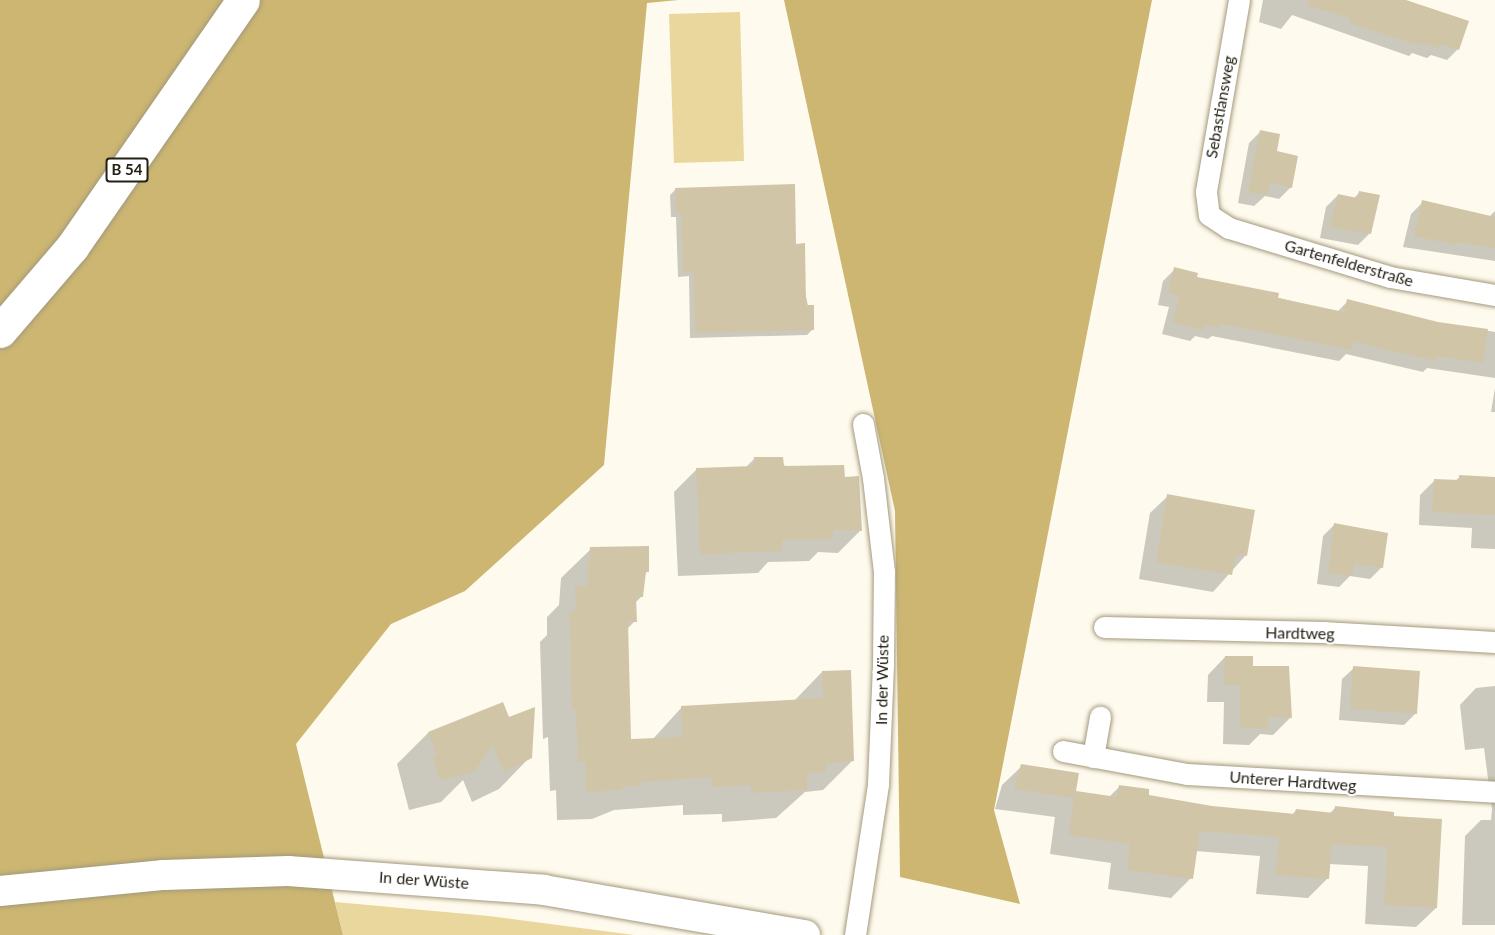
<!DOCTYPE html>
<html>
<head>
<meta charset="utf-8">
<style>
  body { margin:0 }
  #map { position:relative; width:1495px; height:935px; overflow:hidden; background:#fefaed; font-family:Lato,sans-serif }
  div>[style] { position:absolute }
  .green>* { inset:0; background:#ead79e }
  .forest>* { inset:0; background:#ccb672 }
  .shadow>* { inset:0; background:#0003 }
  .building>* { inset:0; background:#d0c6a7 }
  .roads { filter:drop-shadow(0 0 2px #a3997c) drop-shadow(0 0 2px #a3997c) }
  .minor>* { height:21px; margin:-10.5px; padding:0 10.5px; transform-origin:10.5px; border-radius:10.5px; background:#fff }
  .secondary>* { height:30px; margin:-15px; padding:0 15px; transform-origin:15px; border-radius:15px; background:#fff }
  .primary>* { height:33px; margin:-16.5px; padding:0 16.5px; transform-origin:16.5px; border-radius:16.5px; background:#fff }
  span { translate:-50% -50%; white-space:nowrap; text-align:center; line-height:1.15; -webkit-text-stroke:4.5px #fff; paint-order:stroke }
  .shield-label span { padding:2px 4px; background:#fff; border:2px solid; border-radius:4px; -webkit-text-stroke-width:0 }
  .shield-label { font-size:15px; color:#252115; font-weight:700 }
  .street-label { font-size:16px; color:#252115 }
</style>
</head>
<body>
<div id="map">
  <div class="green">
    <div style="clip-path:polygon(740px 12px,744px 161px,674px 163px,669px 14px)"></div>
    <div style="clip-path:polygon(335px 902px,489px 916px,634px 935px,343px 935px)"></div>
  </div>
  <div class="forest">
    <div style="clip-path:polygon(0 0,678px 0,647px 3px,604px 465px,465px 591px,391px 624px,296px 744px,343px 935px,0 935px)"></div>
    <div style="clip-path:polygon(784px 0,1152px 0,994px 810px,1020px 904px,900px 877px,895px 511px)"></div>
  </div>
  <div class="shadow">
    <div style="clip-path:polygon(1263px 0,1399px 0,1458px 49px,1447px 60px,1431px 55px,1427px 58px,1412px 53px,1409px 56px,1292px 15px,1281px 29px,1259px 22px)"></div>
    <div style="clip-path:polygon(1261px 131px,1291px 187px,1279px 199px,1265px 196px,1254px 206px,1238px 203px,1249px 143px)"></div>
    <div style="clip-path:polygon(676px 189px,795px 245px,813px 329px,807px 335px,690px 338px,689px 276px,678px 277px,676px 217px,671px 217px,670px 195px)"></div>
    <div style="clip-path:polygon(1359px 193px,1369px 234px,1358px 245px,1320px 238px,1326px 207px,1338px 195px,1353px 199px)"></div>
    <div style="clip-path:polygon(1423px 202px,1489px 217px,1495px 211px,1495px 261px,1403px 247px,1411px 214px)"></div>
    <div style="clip-path:polygon(1175px 269px,1196px 278px,1337px 312px,1348px 301px,1438px 323px,1495px 332px,1495px 378px,1427px 368px,1423px 372px,1346px 354px,1339px 361px,1212px 336px,1208px 339px,1195px 336px,1190px 341px,1162px 334px,1169px 307px,1158px 305px,1163px 281px)"></div>
    <div style="clip-path:polygon(1495px 388px,1495px 412px,1491px 412px)"></div>
    <div style="clip-path:polygon(754px 459px,844px 478px,861px 530px,838px 553px,818px 552px,809px 561px,768px 562px,758px 573px,678px 576px,674px 492px,697px 469px,745px 468px)"></div>
    <div style="clip-path:polygon(1460px 477px,1495px 478px,1495px 549px,1471px 548px,1472px 528px,1419px 525px,1420px 495px,1434px 481px,1455px 481px)"></div>
    <div style="clip-path:polygon(1168px 496px,1246px 555px,1213px 592px,1139px 579px,1150px 513px)"></div>
    <div style="clip-path:polygon(1335px 524px,1382px 567px,1370px 579px,1350px 576px,1339px 587px,1317px 584px,1323px 536px)"></div>
    <div style="clip-path:polygon(591px 549px,648px 571px,644px 575px,642px 596px,635px 603px,635px 621px,627px 629px,630px 740px,652px 740px,682px 707px,794px 701px,822px 672px,853px 760px,823px 790px,805px 792px,776px 818px,722px 822px,722px 814px,683px 815px,683px 805px,614px 810px,592px 819px,557px 820px,556px 790px,550px 791px,548px 737px,543px 739px,540px 642px,547px 635px,547px 617px,559px 605px,561px 578px)"></div>
    <div style="clip-path:polygon(1225px 657px,1251px 667px,1291px 697px,1291px 717px,1273px 735px,1260px 734px,1249px 745px,1223px 744px,1224px 702px,1207px 702px,1208px 675px)"></div>
    <div style="clip-path:polygon(1354px 668px,1416px 713px,1404px 725px,1339px 720px,1342px 679px)"></div>
    <div style="clip-path:polygon(1495px 686px,1495px 925px,1462px 925px,1465px 836px,1481px 820px,1491px 820px,1492px 809px,1484px 748px,1465px 750px,1460px 705px,1476px 688px)"></div>
    <div style="clip-path:polygon(502px 704px,530px 757px,499px 789px,472px 802px,463px 780px,441px 802px,409px 810px,397px 764px,428px 733px)"></div>
    <div style="clip-path:polygon(1022px 766px,1075px 792px,1109px 797px,1119px 787px,1147px 796px,1212px 808px,1292px 815px,1296px 810px,1329px 814px,1335px 808px,1392px 814px,1436px 908px,1416px 927px,1365px 924px,1368px 866px,1329px 864px,1328px 878px,1308px 898px,1256px 894px,1260px 856px,1195px 851px,1191px 878px,1171px 898px,1108px 889px,1111px 863px,1050px 854px,1055px 817px,995px 809px,1002px 785px)"></div>
  </div>
  <div class="building">
    <div style="clip-path:polygon(1308px 0,1406px 0,1469px 21px,1459px 50px,1441px 44px,1439px 48px,1422px 43px,1421px 46px,1349px 23px,1350px 18px,1308px 6px)"></div>
    <div style="clip-path:polygon(1260px 130px,1280px 134px,1277px 151px,1298px 156px,1292px 188px,1270px 183px,1267px 195px,1248px 192px)"></div>
    <div style="clip-path:polygon(795px 184px,796px 244px,805px 243px,806px 305px,814px 305px,814px 330px,695px 333px,694px 272px,683px 272px,681px 212px,676px 212px,675px 188px)"></div>
    <div style="clip-path:polygon(1359px 191px,1380px 195px,1371px 234px,1330px 227px,1338px 194px,1357px 198px)"></div>
    <div style="clip-path:polygon(1422px 200px,1495px 217px,1495px 248px,1457px 242px,1456px 245px,1414px 236px)"></div>
    <div style="clip-path:polygon(1174px 267px,1198px 273px,1197px 277px,1279px 293px,1278px 298px,1344px 312px,1347px 299px,1438px 322px,1488px 329px,1483px 363px,1436px 356px,1436px 361px,1354px 342px,1352px 350px,1222px 324px,1221px 328px,1205px 325px,1203px 330px,1173px 323px,1179px 296px,1168px 293px)"></div>
    <div style="clip-path:polygon(754px 457px,783px 457px,784px 466px,844px 465px,845px 477px,859px 476px,862px 531px,833px 530px,833px 539px,782px 540px,782px 551px,700px 554px,696px 468px,754px 466px)"></div>
    <div style="clip-path:polygon(1459px 475px,1495px 477px,1495px 515px,1432px 512px,1434px 479px,1459px 480px)"></div>
    <div style="clip-path:polygon(1167px 494px,1255px 510px,1247px 556px,1236px 554px,1232px 575px,1156px 562px)"></div>
    <div style="clip-path:polygon(1334px 523px,1388px 533px,1383px 568px,1354px 564px,1352px 576px,1328px 573px)"></div>
    <div style="clip-path:polygon(649px 546px,649px 572px,646px 572px,643px 597px,636px 597px,637px 622px,628px 622px,631px 739px,682px 737px,681px 706px,823px 698px,822px 671px,851px 670px,854px 761px,826px 764px,826px 772px,807px 773px,807px 790px,751px 793px,751px 785px,712px 787px,712px 777px,641px 782px,641px 786px,623px 786px,623px 790px,586px 792px,585px 762px,578px 762px,576px 709px,572px 711px,569px 611px,576px 611px,575px 586px,587px 586px,590px 547px)"></div>
    <div style="clip-path:polygon(1225px 656px,1253px 656px,1253px 666px,1289px 666px,1292px 718px,1268px 717px,1268px 729px,1240px 727px,1240px 685px,1224px 685px)"></div>
    <div style="clip-path:polygon(1353px 666px,1420px 671px,1417px 714px,1350px 709px)"></div>
    <div style="clip-path:polygon(503px 702px,509px 717px,535px 707px,532px 758px,504px 772px,492px 745px,474px 772px,440px 780px,433px 758px,437px 756px,428px 732px)"></div>
    <div style="clip-path:polygon(1021px 764px,1079px 773px,1076px 791px,1117px 797px,1119px 785px,1149px 789px,1149px 795px,1212px 806px,1295px 814px,1296px 809px,1334px 813px,1335px 806px,1394px 812px,1394px 816px,1442px 819px,1437px 908px,1384px 905px,1387px 847px,1332px 844px,1329px 879px,1275px 875px,1279px 837px,1200px 831px,1193px 879px,1127px 870px,1130px 844px,1069px 835px,1074px 798px,1014px 789px)"></div>
  </div>
  <div class="roads">
    <div class="minor">
      <div style="left:1239px;top:0;width:195px;rotate:99.8deg"></div>
      <div style="left:1206px;top:192px;width:23px;rotate:83deg"></div>
      <div style="left:1209px;top:215px;width:24px;rotate:33deg"></div>
      <div style="left:1229px;top:228px;width:168px;rotate:16.9deg"></div>
      <div style="left:1390px;top:277px;width:107px;rotate:9.7deg"></div>
      <div style="left:1104px;top:627px;width:219px;rotate:1.3deg"></div>
      <div style="left:1323px;top:632px;width:172px;rotate:3.3deg"></div>
      <div style="left:1063px;top:751px;width:126px;rotate:10.5deg"></div>
      <div style="left:1187px;top:774px;width:309px;rotate:3.3deg"></div>
      <div style="left:1093px;top:757px;width:41px;rotate:-80.1deg"></div>
      <div style="left:855px;top:935px;width:153px;rotate:-81.3deg"></div>
      <div style="left:878px;top:784px;width:121px;rotate:-87.6deg"></div>
      <div style="left:883px;top:663px;width:91px;rotate:-89.4deg"></div>
      <div style="left:884px;top:572px;width:95px;rotate:-96.7deg"></div>
      <div style="left:873px;top:478px;width:55px;rotate:-100.5deg"></div>
    </div>
    <div class="secondary">
      <div style="left:0;top:891px;width:165px;rotate:-5.6deg"></div>
      <div style="left:164px;top:875px;width:124px;rotate:-1.8deg"></div>
      <div style="left:288px;top:871px;width:257px;rotate:4.2deg"></div>
      <div style="left:544px;top:890px;width:265px;rotate:9.8deg"></div>
    </div>
    <div class="primary">
      <div style="left:0;top:331px;width:111px;rotate:-49.4deg"></div>
      <div style="left:72px;top:247px;width:300px;rotate:-55.3deg"></div>
    </div>
  </div>
  <div class="shield-label">
    <span style="left:127px;top:170px">B 54</span>
  </div>
  <div class="street-label">
    <span style="left:1220px;top:107px;rotate:-80deg">Sebastiansweg</span>
    <span style="left:1349px;top:263px;rotate:16deg">Gartenfelderstraße</span>
    <span style="left:1300px;top:633px;rotate:1deg">Hardtweg</span>
    <span style="left:882px;top:680px;rotate:-89deg">In der Wüste</span>
    <span style="left:1293px;top:781px;rotate:4deg">Unterer Hardtweg</span>
    <span style="left:424px;top:880px;rotate:4deg">In der Wüste</span>
  </div>
</div>
</body>
</html>
